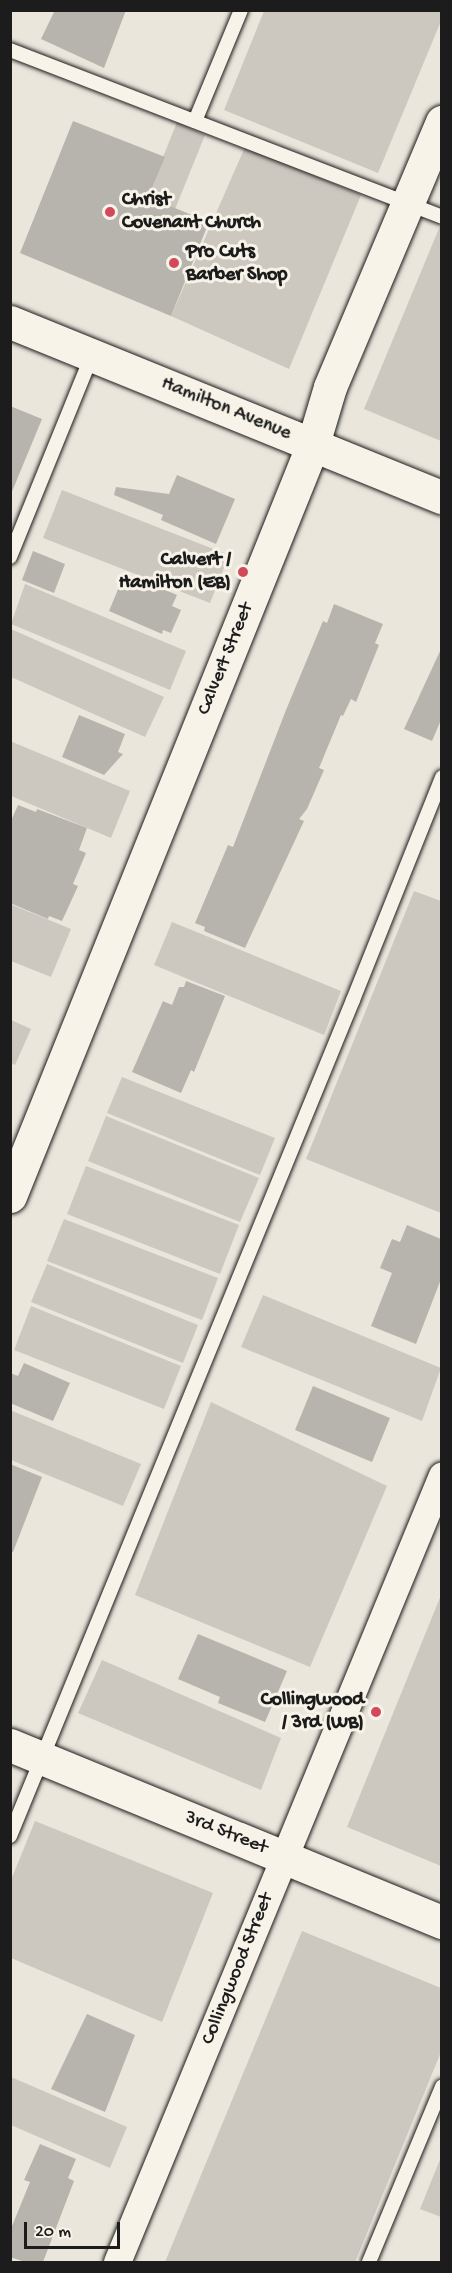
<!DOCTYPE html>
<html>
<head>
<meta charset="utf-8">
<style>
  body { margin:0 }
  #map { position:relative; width:452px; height:2273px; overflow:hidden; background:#eae6dc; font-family:"Gochi Hand",sans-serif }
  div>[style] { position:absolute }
  .green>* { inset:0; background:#ccc8c0 }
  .building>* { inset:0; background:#b6b4ac }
  .roads { filter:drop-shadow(0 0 2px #1c1c1c) drop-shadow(0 0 2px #1c1c1c) }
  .service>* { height:14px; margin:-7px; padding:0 7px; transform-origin:7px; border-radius:7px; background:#f7f3e8 }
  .minor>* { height:27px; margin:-13.5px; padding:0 13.5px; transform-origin:13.5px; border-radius:13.5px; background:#f7f3e8 }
  .tertiary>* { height:33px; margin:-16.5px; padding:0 16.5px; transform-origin:16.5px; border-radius:16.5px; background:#f7f3e8 }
  .secondary>* { height:33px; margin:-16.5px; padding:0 16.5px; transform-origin:16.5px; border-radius:16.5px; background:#f7f3e8 }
  .dots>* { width:16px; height:16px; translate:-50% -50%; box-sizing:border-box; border:3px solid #f7f3e8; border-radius:50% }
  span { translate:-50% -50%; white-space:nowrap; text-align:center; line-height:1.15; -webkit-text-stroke:6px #f7f3e8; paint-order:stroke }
  .poi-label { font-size:20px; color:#1c1c1c; font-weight:700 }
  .left { translate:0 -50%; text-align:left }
  .right { translate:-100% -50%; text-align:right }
  .street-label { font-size:20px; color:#1c1c1c }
  .frame { position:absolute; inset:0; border:12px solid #1c1c1c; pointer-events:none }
  .scale { position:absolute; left:24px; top:2222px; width:96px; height:27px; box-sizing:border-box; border:3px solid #1c1c1c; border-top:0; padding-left:8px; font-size:18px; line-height:21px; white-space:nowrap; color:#1c1c1c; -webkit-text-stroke:4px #f7f3e8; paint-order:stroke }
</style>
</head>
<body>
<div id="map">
  <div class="green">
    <div style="clip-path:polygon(264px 11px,441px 11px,441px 21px,378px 173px,224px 110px)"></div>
    <div style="clip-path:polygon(177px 122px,205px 135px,138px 301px,110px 290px)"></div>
    <div style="clip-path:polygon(245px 147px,361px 195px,289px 369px,171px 316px)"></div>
    <div style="clip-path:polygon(440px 226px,442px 227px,441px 441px,364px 409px)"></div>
    <div style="clip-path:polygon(62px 490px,229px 555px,210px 603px,43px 538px)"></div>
    <div style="clip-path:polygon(25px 584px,186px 651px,170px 690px,11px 624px)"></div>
    <div style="clip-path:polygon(11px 629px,164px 697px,145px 737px,11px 677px)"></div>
    <div style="clip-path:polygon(10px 741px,130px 791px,111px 838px,11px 796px)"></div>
    <div style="clip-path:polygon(414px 891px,441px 901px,441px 1213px,306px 1159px)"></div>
    <div style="clip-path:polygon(10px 904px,71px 929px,51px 977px,11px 961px)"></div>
    <div style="clip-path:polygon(172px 922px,341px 991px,324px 1035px,154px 965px)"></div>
    <div style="clip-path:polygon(11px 1020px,31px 1029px,15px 1065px,11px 1063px)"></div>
    <div style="clip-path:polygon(122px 1077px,275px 1138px,260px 1175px,107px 1113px)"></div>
    <div style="clip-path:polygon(106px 1116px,259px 1178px,240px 1222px,88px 1161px)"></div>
    <div style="clip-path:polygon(86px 1166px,239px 1225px,220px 1274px,67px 1214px)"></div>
    <div style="clip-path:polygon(64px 1219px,218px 1278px,202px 1320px,47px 1261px)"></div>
    <div style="clip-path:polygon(47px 1264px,198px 1325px,183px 1363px,31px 1302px)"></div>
    <div style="clip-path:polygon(263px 1295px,441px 1368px,422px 1421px,241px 1347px)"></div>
    <div style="clip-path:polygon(31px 1306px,181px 1366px,164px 1409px,14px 1350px)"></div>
    <div style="clip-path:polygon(211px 1402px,387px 1486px,310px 1667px,135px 1595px)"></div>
    <div style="clip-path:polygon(10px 1410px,141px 1464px,123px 1506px,11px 1460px)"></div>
    <div style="clip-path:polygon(441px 1595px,441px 1866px,347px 1827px)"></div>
    <div style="clip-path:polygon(102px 1660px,281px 1738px,261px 1790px,78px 1713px)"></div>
    <div style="clip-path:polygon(35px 1821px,213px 1893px,162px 2022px,11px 1958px,11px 1880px)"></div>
    <div style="clip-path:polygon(302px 1931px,441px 1988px,441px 2052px,355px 2262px,165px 2262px)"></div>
    <div style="clip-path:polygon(11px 2077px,127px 2127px,110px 2168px,11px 2125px)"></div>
    <div style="clip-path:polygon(441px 2157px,441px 2217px,420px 2209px)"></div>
  </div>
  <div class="building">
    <div style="clip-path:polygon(55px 10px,126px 10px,104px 68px,41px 39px)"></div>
    <div style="clip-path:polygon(73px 121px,165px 157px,148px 197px,209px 222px,171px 316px,20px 253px)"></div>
    <div style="clip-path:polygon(10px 406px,42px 419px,11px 494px,10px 494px)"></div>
    <div style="clip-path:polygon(177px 475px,235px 499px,216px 544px,161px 520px,163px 515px,114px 495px,116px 487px,169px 494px)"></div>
    <div style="clip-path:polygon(33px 551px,65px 564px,54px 593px,22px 580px)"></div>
    <div style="clip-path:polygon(134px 576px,177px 595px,172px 606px,181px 610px,171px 633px,163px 630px,162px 634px,109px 611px,119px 587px,128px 591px)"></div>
    <div style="clip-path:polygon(334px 604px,383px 624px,375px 643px,379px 645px,356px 702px,351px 699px,343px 716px,341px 715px,319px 768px,324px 770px,307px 809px,299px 819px,304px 821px,245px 948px,204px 931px,205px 927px,195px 923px,228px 845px,233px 847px,286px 710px,323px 621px,327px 623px)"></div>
    <div style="clip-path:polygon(441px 649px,441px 720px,432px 741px,404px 729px)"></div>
    <div style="clip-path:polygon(79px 715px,125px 734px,118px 752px,123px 754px,104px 775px,62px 757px)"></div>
    <div style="clip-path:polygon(18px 805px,36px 812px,37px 809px,87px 828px,79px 850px,86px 853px,73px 884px,78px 886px,62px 921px,49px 916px,48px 919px,10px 903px,10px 823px)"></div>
    <div style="clip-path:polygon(186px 981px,225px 996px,194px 1072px,191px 1070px,181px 1093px,132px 1072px,163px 1001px,172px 1005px,179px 987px,184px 987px)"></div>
    <div style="clip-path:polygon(407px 1225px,441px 1239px,441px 1279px,416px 1344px,371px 1326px,392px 1273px,380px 1268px,392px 1239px,400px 1242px)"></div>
    <div style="clip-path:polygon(24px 1363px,70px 1383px,53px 1421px,10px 1403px,10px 1373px,18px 1376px)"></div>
    <div style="clip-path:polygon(313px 1386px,390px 1418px,372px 1462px,295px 1430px)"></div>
    <div style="clip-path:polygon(10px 1464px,42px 1477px,13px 1552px,10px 1552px)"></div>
    <div style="clip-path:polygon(198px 1634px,287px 1671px,265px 1722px,218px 1703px,220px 1697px,178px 1679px)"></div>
    <div style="clip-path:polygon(87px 2014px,135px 2035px,105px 2112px,51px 2089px)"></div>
    <div style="clip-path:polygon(40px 2144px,76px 2159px,68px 2178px,74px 2181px,43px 2262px,25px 2262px,10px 2257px,10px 2231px,30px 2182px,24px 2180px)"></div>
  </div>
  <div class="roads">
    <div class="service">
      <div style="left:10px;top:50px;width:463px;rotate:21.1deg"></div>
      <div style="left:195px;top:121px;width:120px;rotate:-67.5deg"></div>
      <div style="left:10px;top:557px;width:218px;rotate:-67.9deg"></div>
      <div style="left:10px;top:1836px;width:904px;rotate:-67.69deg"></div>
      <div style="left:353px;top:1000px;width:240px;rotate:-68.2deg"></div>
      <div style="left:369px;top:2262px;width:190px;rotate:-67.4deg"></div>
    </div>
    <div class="minor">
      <div style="left:117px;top:2262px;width:851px;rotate:-67.56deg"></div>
    </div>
    <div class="tertiary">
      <div style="left:10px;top:1196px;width:811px;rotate:-68.05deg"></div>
      <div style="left:313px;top:444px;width:59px;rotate:-73.4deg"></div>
      <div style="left:330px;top:387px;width:288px;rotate:-67.1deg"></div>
      <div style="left:10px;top:1745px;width:467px;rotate:22.3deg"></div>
    </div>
    <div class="secondary">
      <div style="left:10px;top:322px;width:466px;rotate:22.1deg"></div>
    </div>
  </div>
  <div class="dots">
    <div style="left:110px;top:212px;background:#d1495b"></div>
    <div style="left:174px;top:263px;background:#d1495b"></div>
    <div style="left:243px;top:572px;background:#d1495b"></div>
    <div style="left:376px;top:1712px;background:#d1495b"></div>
  </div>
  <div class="poi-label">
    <span class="left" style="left:122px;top:212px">Christ<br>Covenant Church</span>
    <span class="left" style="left:186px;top:264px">Pro Cuts<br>Barber Shop</span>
    <span class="right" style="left:231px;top:572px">Calvert /<br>Hamilton (EB)</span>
    <span class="right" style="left:364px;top:1712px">Collingwood<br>/ 3rd (WB)</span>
  </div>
  <div class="street-label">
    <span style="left:226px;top:409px;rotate:22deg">Hamilton Avenue</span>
    <span style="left:226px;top:659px;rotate:-68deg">Calvert Street</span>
    <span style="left:226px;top:1833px;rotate:22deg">3rd Street</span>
    <span style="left:238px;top:1969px;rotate:-68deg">Collingwood Street</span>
  </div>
  <div class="frame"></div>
  <div class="scale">20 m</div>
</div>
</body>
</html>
